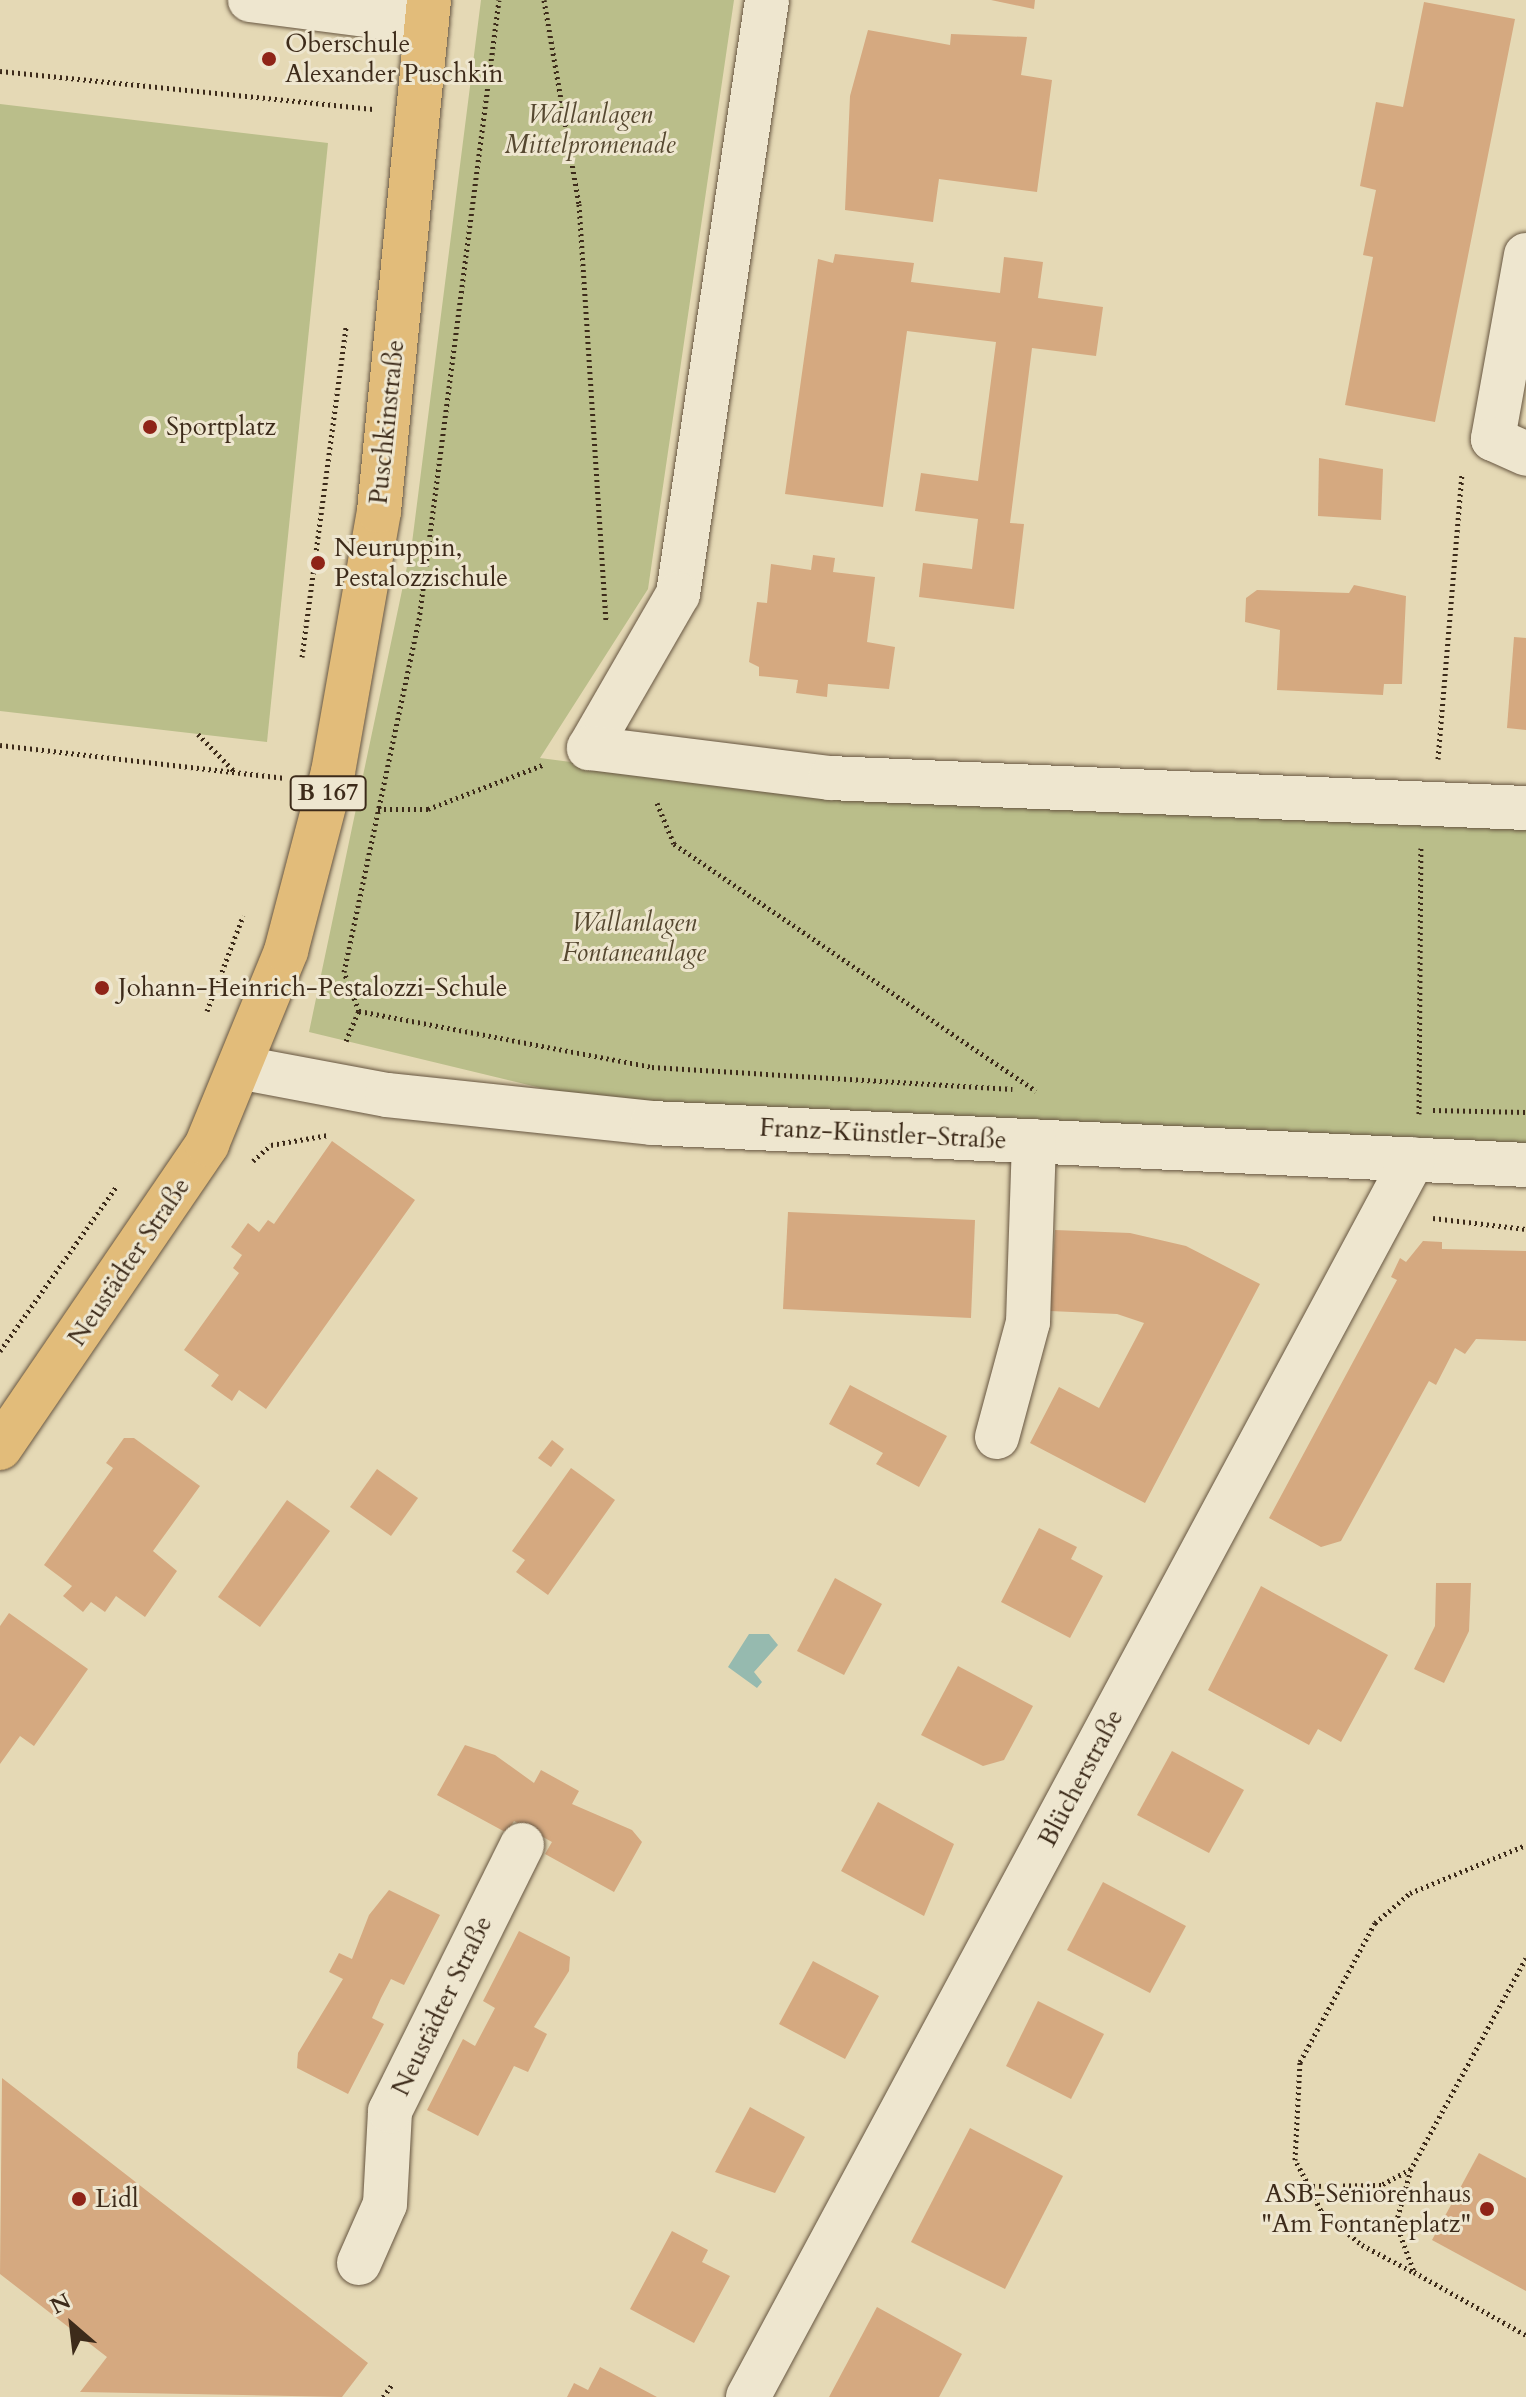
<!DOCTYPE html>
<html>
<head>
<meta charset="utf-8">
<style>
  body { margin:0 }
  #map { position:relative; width:1526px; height:2397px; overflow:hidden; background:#e5d9b5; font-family:Cardo,serif }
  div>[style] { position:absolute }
  .green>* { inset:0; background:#babe8a }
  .water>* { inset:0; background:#96baaf }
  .building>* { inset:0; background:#d5a980 }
  .path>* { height:5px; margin-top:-2.5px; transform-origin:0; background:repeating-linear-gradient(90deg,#3d2b1a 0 2px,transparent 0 6px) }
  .roads { filter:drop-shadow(0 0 2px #675641) drop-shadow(0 0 2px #675641) }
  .minor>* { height:44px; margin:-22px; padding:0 22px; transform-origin:22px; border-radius:22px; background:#eee6cf }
  .major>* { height:44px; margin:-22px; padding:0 22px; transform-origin:22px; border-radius:22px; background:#e2bc7a }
  .dots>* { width:22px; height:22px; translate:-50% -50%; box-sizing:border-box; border:4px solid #eee6cf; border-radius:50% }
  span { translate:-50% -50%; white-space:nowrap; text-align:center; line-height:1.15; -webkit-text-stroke:6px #eee6cf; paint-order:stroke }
  .shield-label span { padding:2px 6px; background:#eee6cf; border:2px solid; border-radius:6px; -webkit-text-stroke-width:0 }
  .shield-label { font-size:24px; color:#3d2b1a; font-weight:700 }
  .poi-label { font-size:26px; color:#3d2b1a }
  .left { translate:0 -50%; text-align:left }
  .right { translate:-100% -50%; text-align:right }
  .park-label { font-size:26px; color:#564830; font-style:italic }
  .street-label { font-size:26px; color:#3d2b1a }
  .north { position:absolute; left:32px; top:2285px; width:80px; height:80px; -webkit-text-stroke:6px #eee6cf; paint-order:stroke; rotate:332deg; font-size:22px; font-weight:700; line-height:32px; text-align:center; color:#3d2b1a }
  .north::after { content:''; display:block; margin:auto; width:28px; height:36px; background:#3d2b1a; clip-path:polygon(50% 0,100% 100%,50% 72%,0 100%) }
</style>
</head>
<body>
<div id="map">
  <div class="green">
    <div style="clip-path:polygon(481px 0,734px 0,648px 589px,540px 758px,833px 796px,1526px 827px,1526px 1145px,611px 1105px,309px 1032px,412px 543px)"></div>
    <div style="clip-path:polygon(0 104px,328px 143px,267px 742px,0 711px)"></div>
  </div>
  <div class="water">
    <div style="clip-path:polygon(749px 1634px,769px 1634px,778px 1645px,754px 1672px,762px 1682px,757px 1688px,728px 1667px)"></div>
  </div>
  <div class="building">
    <div style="clip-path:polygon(991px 0,1035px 0,1034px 9px)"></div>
    <div style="clip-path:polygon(1424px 2px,1515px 19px,1435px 422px,1345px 405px,1373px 257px,1363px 255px,1376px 190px,1360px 186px,1376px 102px,1403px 107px)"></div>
    <div style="clip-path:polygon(868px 30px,950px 45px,951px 34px,1027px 37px,1021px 75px,1052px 80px,1037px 192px,939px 179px,933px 222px,845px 210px,850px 96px)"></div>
    <div style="clip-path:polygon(835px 254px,914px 263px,911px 282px,1000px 293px,1004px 257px,1043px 262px,1038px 298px,1103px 307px,1096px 356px,1032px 348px,1010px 523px,1024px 524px,1014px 609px,919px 597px,923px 563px,972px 569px,978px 519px,915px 511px,921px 473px,978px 481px,996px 342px,907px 331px,883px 507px,785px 494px,818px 259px,833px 263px)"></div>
    <div style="clip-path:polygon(1319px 458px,1383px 469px,1381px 520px,1318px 516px)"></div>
    <div style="clip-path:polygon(813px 555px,835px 558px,833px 572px,875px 577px,867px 642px,895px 647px,889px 689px,828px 684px,827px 697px,796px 693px,798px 680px,759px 676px,759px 667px,749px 662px,757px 602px,767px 603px,771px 564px,811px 570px)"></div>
    <div style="clip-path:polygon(1354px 585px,1406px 596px,1402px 684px,1384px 684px,1383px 695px,1277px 690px,1280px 630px,1245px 622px,1246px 598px,1257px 590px,1349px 593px)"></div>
    <div style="clip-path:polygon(1514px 637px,1526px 638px,1526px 730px,1507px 728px)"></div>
    <div style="clip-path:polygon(332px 1141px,415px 1200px,266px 1409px,239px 1390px,232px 1401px,211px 1386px,219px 1375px,184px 1350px,239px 1273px,233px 1268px,242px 1255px,231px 1247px,248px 1223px,259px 1232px,268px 1220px,274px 1224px)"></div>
    <div style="clip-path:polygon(788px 1212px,975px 1220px,971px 1318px,783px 1309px)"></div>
    <div style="clip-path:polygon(1055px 1230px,1130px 1233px,1186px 1246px,1260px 1284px,1145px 1503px,1030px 1443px,1059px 1387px,1099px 1408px,1144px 1323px,1117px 1314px,1050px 1311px)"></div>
    <div style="clip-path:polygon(1423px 1241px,1442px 1242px,1442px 1249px,1526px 1251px,1526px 1341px,1476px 1339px,1465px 1354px,1455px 1348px,1436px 1385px,1429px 1381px,1341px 1541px,1321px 1547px,1269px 1518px,1397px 1280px,1391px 1277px,1400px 1258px,1406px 1262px)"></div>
    <div style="clip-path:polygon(850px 1385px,947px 1436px,919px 1487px,876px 1464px,883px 1453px,829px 1424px)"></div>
    <div style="clip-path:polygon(124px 1438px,134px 1438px,200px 1486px,153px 1551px,177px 1571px,145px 1617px,116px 1596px,105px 1612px,91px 1602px,83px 1612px,63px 1596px,72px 1586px,44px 1565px,113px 1468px,106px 1463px)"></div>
    <div style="clip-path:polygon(552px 1440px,564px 1449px,551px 1467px,538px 1458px)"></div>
    <div style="clip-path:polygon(571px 1468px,615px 1500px,548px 1595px,516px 1572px,525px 1560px,512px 1551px)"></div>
    <div style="clip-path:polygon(377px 1469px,418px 1498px,391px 1536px,350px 1507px)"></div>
    <div style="clip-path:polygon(287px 1500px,330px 1531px,260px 1627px,218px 1597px)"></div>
    <div style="clip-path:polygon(1039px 1528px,1077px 1547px,1071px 1559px,1103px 1576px,1070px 1638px,1001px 1602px)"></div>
    <div style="clip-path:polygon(835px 1578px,882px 1604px,844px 1675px,797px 1651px)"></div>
    <div style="clip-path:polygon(1436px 1583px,1471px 1583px,1469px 1631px,1444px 1683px,1414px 1669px,1435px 1626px)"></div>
    <div style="clip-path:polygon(1261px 1586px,1388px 1655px,1341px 1742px,1318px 1729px,1309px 1745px,1208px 1690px)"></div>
    <div style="clip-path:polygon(9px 1613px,88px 1669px,34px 1746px,20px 1736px,0 1764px,0 1626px)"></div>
    <div style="clip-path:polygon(958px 1666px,1033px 1706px,1004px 1760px,983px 1766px,921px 1735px)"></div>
    <div style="clip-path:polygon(465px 1745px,495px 1755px,534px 1783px,541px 1770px,579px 1791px,572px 1804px,632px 1830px,642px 1842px,614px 1892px,545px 1854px,552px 1842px,514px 1821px,507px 1833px,437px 1795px)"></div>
    <div style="clip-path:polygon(1172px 1751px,1244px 1790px,1209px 1853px,1137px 1815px)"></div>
    <div style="clip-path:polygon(878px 1802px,954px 1844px,924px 1916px,841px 1871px)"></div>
    <div style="clip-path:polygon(1103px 1882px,1186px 1926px,1150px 1993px,1067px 1950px)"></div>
    <div style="clip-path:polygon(389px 1890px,440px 1915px,404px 1985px,391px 1979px,381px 1998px,372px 2018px,384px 2024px,348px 2094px,297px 2068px,298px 2053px,343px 1979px,329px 1972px,339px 1953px,352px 1959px,369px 1915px)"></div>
    <div style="clip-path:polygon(519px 1931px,570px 1957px,569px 1971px,534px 2027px,547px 2034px,528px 2072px,514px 2066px,478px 2136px,427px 2110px,463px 2039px,475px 2046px,495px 2008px,483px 2001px)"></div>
    <div style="clip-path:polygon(813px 1961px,879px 1996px,845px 2059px,779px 2024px)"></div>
    <div style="clip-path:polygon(1038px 2001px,1104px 2034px,1071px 2099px,1006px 2066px)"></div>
    <div style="clip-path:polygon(2px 2078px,368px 2363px,342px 2397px,80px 2392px,107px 2357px,0 2274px)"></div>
    <div style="clip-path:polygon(750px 2107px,805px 2137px,775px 2193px,715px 2172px)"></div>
    <div style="clip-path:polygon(970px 2128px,1063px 2176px,1005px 2289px,911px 2242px)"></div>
    <div style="clip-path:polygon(1479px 2153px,1526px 2178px,1526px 2291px,1432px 2240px)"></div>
    <div style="clip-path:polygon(672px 2231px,708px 2250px,702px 2262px,730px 2276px,694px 2343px,630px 2309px)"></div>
    <div style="clip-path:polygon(877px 2307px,962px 2354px,939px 2397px,829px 2397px)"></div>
    <div style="clip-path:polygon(600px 2367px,657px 2397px,567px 2397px,574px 2383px,588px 2390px)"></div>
  </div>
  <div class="path">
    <div style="left:544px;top:0;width:207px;rotate:80.3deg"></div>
    <div style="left:579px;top:204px;width:418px;rotate:86.3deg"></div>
    <div style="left:0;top:71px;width:375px;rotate:5.8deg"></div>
    <div style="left:302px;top:657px;width:334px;rotate:-82.4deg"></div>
    <div style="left:198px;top:734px;width:52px;rotate:45.8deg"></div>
    <div style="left:0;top:745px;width:287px;rotate:6.6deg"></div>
    <div style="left:1438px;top:759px;width:286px;rotate:-85.2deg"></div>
    <div style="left:657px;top:803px;width:44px;rotate:67.5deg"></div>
    <div style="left:674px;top:844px;width:438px;rotate:34.3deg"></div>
    <div style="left:378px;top:809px;width:50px"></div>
    <div style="left:428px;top:809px;width:125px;rotate:-21deg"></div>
    <div style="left:207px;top:1011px;width:102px;rotate:-69.2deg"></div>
    <div style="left:359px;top:1011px;width:298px;rotate:10.8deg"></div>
    <div style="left:652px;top:1067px;width:361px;rotate:3.5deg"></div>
    <div style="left:346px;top:1041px;width:33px;rotate:-67deg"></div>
    <div style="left:359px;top:1011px;width:42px;rotate:-111deg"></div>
    <div style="left:344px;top:972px;width:360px;rotate:-78deg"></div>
    <div style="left:419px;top:620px;width:625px;rotate:-82.65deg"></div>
    <div style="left:1433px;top:1110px;width:93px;rotate:1.2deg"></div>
    <div style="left:1419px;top:1114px;width:266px;rotate:-89.6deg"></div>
    <div style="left:253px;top:1161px;width:24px;rotate:-42deg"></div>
    <div style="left:271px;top:1145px;width:58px;rotate:-10deg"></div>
    <div style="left:1433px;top:1218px;width:94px;rotate:6.7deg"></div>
    <div style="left:0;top:1351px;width:202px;rotate:-54.7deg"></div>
    <div style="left:1526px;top:1958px;width:240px;rotate:118.6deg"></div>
    <div style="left:1411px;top:2169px;width:56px;rotate:105.5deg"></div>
    <div style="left:1396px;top:2223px;width:52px;rotate:69.8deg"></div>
    <div style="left:1414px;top:2272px;width:129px;rotate:29.4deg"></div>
    <div style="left:1411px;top:2169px;width:34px;rotate:152deg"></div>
    <div style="left:1381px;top:2185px;width:72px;rotate:179.2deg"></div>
    <div style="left:1309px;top:2186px;width:30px;rotate:-118deg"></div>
    <div style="left:1295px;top:2160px;width:98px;rotate:-87.1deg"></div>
    <div style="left:1300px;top:2062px;width:158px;rotate:-61.7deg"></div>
    <div style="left:1375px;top:1923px;width:46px;rotate:-40.6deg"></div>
    <div style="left:1410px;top:1893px;width:126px;rotate:-22.5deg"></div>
    <div style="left:1309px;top:2187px;width:27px;rotate:63deg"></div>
    <div style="left:1321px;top:2211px;width:53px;rotate:39.7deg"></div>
    <div style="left:1362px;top:2245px;width:58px;rotate:27.9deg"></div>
    <div style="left:383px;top:2397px;width:17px;rotate:-54deg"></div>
  </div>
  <div class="roads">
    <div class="minor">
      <div style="left:250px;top:0;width:178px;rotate:7.4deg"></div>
      <div style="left:767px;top:0;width:601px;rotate:98.52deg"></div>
      <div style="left:678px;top:594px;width:178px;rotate:120deg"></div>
      <div style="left:589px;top:748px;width:243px;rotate:7.1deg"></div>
      <div style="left:830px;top:778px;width:697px;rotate:2.47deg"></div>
      <div style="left:1526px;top:255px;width:187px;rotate:100.2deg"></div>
      <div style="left:1493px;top:439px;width:36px;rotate:24deg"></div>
      <div style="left:243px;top:1068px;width:147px;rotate:10.6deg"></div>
      <div style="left:387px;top:1095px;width:266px;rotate:6deg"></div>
      <div style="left:652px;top:1123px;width:875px;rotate:2.75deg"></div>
      <div style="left:997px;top:1437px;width:119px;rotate:-74.9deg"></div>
      <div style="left:1028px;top:1322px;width:181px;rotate:-88.1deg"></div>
      <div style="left:359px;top:2263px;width:64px;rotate:-66.2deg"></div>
      <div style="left:385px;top:2204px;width:93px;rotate:-86.9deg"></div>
      <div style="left:390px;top:2111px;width:297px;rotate:-63.6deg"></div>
      <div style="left:748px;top:2397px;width:1405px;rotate:-61.76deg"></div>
    </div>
    <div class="major">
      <div style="left:0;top:1448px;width:368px;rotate:-55.7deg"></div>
      <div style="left:207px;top:1144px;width:209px;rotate:-67.7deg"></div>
      <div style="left:286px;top:951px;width:185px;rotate:-75.3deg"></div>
      <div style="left:333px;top:772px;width:265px;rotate:-80deg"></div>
      <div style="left:379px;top:511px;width:513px;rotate:-84.41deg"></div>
    </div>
  </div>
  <div class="dots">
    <div style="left:269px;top:59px;background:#8f2418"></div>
    <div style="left:150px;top:427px;background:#8f2418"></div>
    <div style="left:318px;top:563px;background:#8f2418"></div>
    <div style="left:102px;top:988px;background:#8f2418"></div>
    <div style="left:79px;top:2199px;background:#8f2418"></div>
    <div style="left:1487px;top:2209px;background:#8f2418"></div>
  </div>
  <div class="shield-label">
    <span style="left:328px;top:793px">B 167</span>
  </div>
  <div class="poi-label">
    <span class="left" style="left:285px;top:59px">Oberschule<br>Alexander Puschkin</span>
    <span class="left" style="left:166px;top:427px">Sportplatz</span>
    <span class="left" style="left:334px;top:563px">Neuruppin,<br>Pestalozzischule</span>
    <span class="left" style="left:118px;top:988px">Johann-Heinrich-Pestalozzi-Schule</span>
    <span class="right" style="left:1471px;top:2209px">ASB-Seniorenhaus<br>"Am Fontaneplatz"</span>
    <span class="left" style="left:95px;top:2199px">Lidl</span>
  </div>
  <div class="park-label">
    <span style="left:590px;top:130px">Wallanlagen<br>Mittelpromenade</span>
    <span style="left:634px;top:938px">Wallanlagen<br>Fontaneanlage</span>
  </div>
  <div class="street-label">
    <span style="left:387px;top:422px;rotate:-84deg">Puschkinstraße</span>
    <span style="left:883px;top:1134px;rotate:3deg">Franz-Künstler-Straße</span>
    <span style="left:129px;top:1262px;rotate:-56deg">Neustädter Straße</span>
    <span style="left:1081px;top:1778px;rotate:-62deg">Blücherstraße</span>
    <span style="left:442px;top:2006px;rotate:-64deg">Neustädter Straße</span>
  </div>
  <div class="north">N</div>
</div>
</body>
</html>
